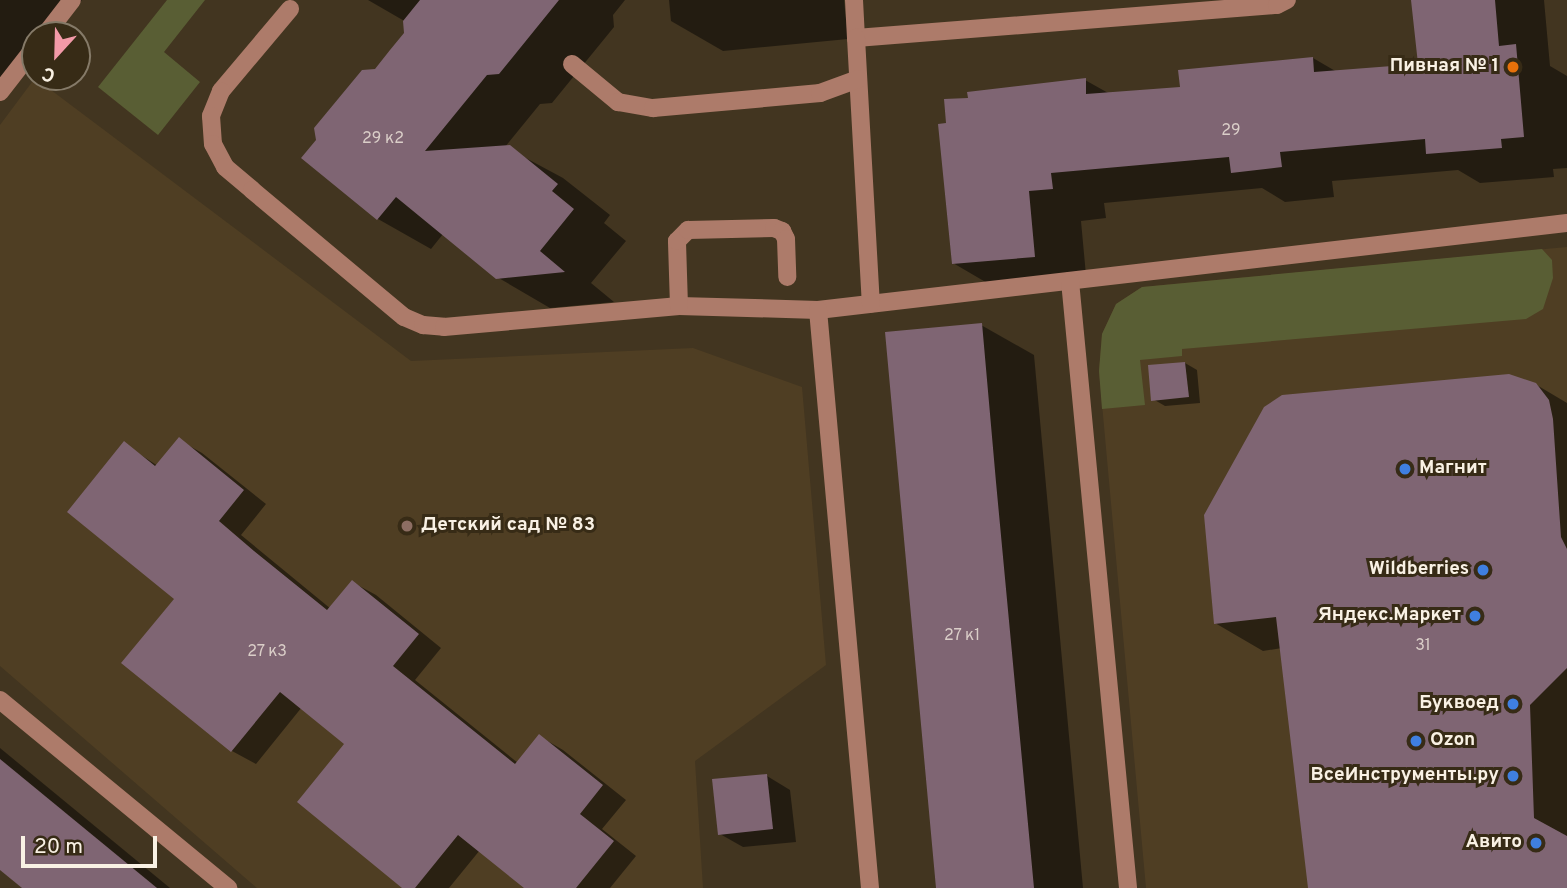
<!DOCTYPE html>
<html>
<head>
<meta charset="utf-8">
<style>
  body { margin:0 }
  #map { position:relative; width:1567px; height:888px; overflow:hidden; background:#423520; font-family:Overpass,sans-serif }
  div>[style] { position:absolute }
  .built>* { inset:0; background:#4f3e23 }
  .green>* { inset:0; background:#595e34 }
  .shadow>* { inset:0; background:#0007 }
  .building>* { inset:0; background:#7f6573 }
  .minor>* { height:18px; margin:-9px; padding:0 9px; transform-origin:9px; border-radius:9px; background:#ad7b6a }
  .dots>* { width:19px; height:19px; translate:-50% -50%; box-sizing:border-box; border:4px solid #372b16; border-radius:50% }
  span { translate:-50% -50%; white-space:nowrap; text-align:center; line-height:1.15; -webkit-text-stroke:6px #372b16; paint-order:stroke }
  .number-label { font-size:16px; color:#dacec8 }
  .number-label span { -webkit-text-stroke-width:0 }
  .poi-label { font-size:19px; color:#f9f1e4; font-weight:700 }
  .right { translate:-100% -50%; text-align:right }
  .left { translate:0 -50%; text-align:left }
  .north { position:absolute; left:21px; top:21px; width:70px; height:70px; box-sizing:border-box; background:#372b16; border:2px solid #857a68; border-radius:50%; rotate:202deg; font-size:19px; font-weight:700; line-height:28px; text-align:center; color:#f9f1e4 }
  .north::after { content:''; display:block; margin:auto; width:24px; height:32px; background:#f39aa8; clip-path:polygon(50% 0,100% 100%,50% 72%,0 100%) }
  .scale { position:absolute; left:21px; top:836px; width:136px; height:32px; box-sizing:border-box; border:4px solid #f9f1e4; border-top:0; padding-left:9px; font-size:21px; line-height:24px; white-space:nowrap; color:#f9f1e4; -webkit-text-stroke:5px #372b16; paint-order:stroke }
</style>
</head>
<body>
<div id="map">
  <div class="built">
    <div style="clip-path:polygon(35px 78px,411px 361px,693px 348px,802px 387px,826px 665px,695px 761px,703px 888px,257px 888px,0 666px,0 125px)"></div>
    <div style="clip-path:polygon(1567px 247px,1567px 888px,1146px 888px,1099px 371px,1102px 334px,1116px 304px,1142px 287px)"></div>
  </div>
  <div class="green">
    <div style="clip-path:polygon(167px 0,205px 0,164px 52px,200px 82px,158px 135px,98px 87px)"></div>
    <div style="clip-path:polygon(1542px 249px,1552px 260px,1553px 278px,1543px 309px,1526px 319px,1182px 349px,1182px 356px,1140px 360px,1145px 405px,1102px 409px,1099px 371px,1102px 334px,1116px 304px,1142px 287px)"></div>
  </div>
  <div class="shadow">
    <div style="clip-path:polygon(0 0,82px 0,53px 35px,35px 35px,35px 57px,0 99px)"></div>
    <div style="clip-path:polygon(368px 0,625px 0,613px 15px,614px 27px,552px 103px,540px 104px,505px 147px,563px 178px,610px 215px,604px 223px,626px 241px,591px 283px,614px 302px,550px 308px,497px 277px,443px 234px,431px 249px,378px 219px,303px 158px,413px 26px)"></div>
    <div style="clip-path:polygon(669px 0,844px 0,848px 39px,723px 51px,671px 21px)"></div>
    <div style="clip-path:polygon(1413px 0,1544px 0,1550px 66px,1567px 76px,1567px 168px,1553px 169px,1554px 177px,1480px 183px,1458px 170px,1332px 181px,1334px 197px,1285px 202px,1262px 188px,1104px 203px,1106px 218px,1081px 221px,1087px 286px,1006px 294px,953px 263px,948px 124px,970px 99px,1085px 80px,1110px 94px,1182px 88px,1313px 58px,1337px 72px,1420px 65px)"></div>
    <div style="clip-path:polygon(981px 325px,1034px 355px,1083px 888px,937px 888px)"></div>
    <div style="clip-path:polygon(1185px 363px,1197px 370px,1200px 403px,1165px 406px,1153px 399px)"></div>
    <div style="clip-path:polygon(1535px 384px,1567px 403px,1567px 888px,1310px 888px,1282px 648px,1263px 651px,1215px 623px)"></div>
    <div style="clip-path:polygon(179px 440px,202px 453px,266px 504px,241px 535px,331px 609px,352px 582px,376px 595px,441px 648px,415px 680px,518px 763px,539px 736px,563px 750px,626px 800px,602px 829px,636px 856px,610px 888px,527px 888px,480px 850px,449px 888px,405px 888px,347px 743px,302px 707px,256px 764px,232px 751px,124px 663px,176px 598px,124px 444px,158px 466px)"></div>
    <div style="clip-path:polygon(0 748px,170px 888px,24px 888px,0 868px)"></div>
    <div style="clip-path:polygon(767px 776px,790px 790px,796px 842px,743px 847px,720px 834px)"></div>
  </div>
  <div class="building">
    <div style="clip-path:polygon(420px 0,559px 0,499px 74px,487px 75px,425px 151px,510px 145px,558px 184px,552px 191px,574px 209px,540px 251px,565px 272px,496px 279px,396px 197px,377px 220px,301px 158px,316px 140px,314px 128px,362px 70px,375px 69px,390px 50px,404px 33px,403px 21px)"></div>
    <div style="clip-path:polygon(1411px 0,1495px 0,1499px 46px,1516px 44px,1524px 137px,1501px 139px,1502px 148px,1426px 154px,1425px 139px,1280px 152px,1282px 167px,1231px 173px,1229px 157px,1051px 173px,1053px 189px,1029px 191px,1035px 257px,952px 264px,938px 124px,946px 123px,944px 99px,968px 98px,967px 92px,1086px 78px,1086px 94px,1180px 87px,1178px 70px,1313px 57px,1314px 72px,1418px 64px)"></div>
    <div style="clip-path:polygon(982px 323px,996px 482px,1034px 888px,936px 888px,885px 332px)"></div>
    <div style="clip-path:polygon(1185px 362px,1189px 397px,1151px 401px,1148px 365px)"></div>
    <div style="clip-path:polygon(1509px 374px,1536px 383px,1549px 400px,1553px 419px,1561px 537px,1567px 549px,1567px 668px,1530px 705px,1534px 818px,1567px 836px,1567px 888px,1308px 888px,1276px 617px,1214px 624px,1204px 515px,1264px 407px,1282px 395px)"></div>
    <div style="clip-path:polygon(179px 437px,244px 490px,219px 521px,254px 551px,327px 610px,352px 580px,419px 634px,393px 666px,515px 764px,539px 734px,603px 785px,580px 814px,614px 841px,576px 888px,524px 888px,458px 835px,415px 888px,402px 888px,297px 802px,344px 744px,280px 692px,231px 752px,121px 663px,174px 599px,67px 512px,124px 441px,155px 466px)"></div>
    <div style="clip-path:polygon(0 759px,157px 888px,22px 888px,0 870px)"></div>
    <div style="clip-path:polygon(767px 774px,773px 829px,718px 835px,712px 779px)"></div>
  </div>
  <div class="minor">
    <div style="left:854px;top:0;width:38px;rotate:87deg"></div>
    <div style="left:856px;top:38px;width:422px;rotate:-4.5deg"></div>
    <div style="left:1277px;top:5px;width:11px;rotate:-27deg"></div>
    <div style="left:290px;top:9px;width:107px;rotate:130.1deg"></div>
    <div style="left:221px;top:91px;width:27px;rotate:112deg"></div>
    <div style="left:211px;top:116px;width:28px;rotate:86deg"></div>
    <div style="left:213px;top:144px;width:26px;rotate:62deg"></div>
    <div style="left:225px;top:167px;width:35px;rotate:40deg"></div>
    <div style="left:252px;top:190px;width:198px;rotate:39.9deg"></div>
    <div style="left:404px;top:317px;width:21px;rotate:23deg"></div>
    <div style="left:423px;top:325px;width:21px;rotate:5deg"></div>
    <div style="left:444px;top:327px;width:236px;rotate:-5.1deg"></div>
    <div style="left:679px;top:306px;width:139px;rotate:1.6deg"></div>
    <div style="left:818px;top:310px;width:754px;rotate:-6.63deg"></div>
    <div style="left:45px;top:35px;width:44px;rotate:-52.4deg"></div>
    <div style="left:856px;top:38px;width:266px;rotate:86.8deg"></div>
    <div style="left:572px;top:64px;width:60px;rotate:39.6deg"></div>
    <div style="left:618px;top:102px;width:36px;rotate:10deg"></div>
    <div style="left:653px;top:108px;width:168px;rotate:-5.1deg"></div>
    <div style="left:820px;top:93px;width:40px;rotate:-20.2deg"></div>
    <div style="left:0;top:92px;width:57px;rotate:-52.1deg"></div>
    <div style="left:1070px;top:281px;width:610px;rotate:84.54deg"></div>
    <div style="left:679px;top:306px;width:65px;rotate:-91.8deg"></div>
    <div style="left:677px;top:241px;width:16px;rotate:-45deg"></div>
    <div style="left:688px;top:230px;width:86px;rotate:-1.3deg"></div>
    <div style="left:774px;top:228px;width:9px;rotate:21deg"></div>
    <div style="left:782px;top:231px;width:9px;rotate:63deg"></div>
    <div style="left:786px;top:239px;width:38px;rotate:88deg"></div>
    <div style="left:818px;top:310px;width:580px;rotate:84.86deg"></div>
    <div style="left:0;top:700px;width:296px;rotate:39.5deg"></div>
  </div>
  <div class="dots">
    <div style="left:1513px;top:67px;background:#e8710a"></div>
    <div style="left:1405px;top:469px;background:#3f7fe0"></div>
    <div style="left:407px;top:526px;background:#8d6e63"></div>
    <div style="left:1483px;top:570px;background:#3f7fe0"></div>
    <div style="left:1475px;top:616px;background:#3f7fe0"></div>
    <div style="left:1513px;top:704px;background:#3f7fe0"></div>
    <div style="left:1416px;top:741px;background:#3f7fe0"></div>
    <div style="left:1513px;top:776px;background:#3f7fe0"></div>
    <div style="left:1536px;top:843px;background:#3f7fe0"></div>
  </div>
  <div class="number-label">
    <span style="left:1231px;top:131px">29</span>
    <span style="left:383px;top:139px">29 к2</span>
    <span style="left:962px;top:636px">27 к1</span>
    <span style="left:1423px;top:646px">31</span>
    <span style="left:267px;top:652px">27 к3</span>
  </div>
  <div class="poi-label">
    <span class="right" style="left:1499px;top:67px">Пивная № 1</span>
    <span class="left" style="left:1419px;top:469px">Магнит</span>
    <span class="left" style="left:421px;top:526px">Детский сад № 83</span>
    <span class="right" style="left:1469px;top:570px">Wildberries</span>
    <span class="right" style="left:1461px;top:616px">Яндекс.Маркет</span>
    <span class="right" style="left:1499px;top:704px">Буквоед</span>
    <span class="left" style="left:1430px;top:741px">Ozon</span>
    <span class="right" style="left:1499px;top:776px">ВсеИнструменты.ру</span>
    <span class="right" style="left:1522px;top:843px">Авито</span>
  </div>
  <div class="north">С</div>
  <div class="scale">20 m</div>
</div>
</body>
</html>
